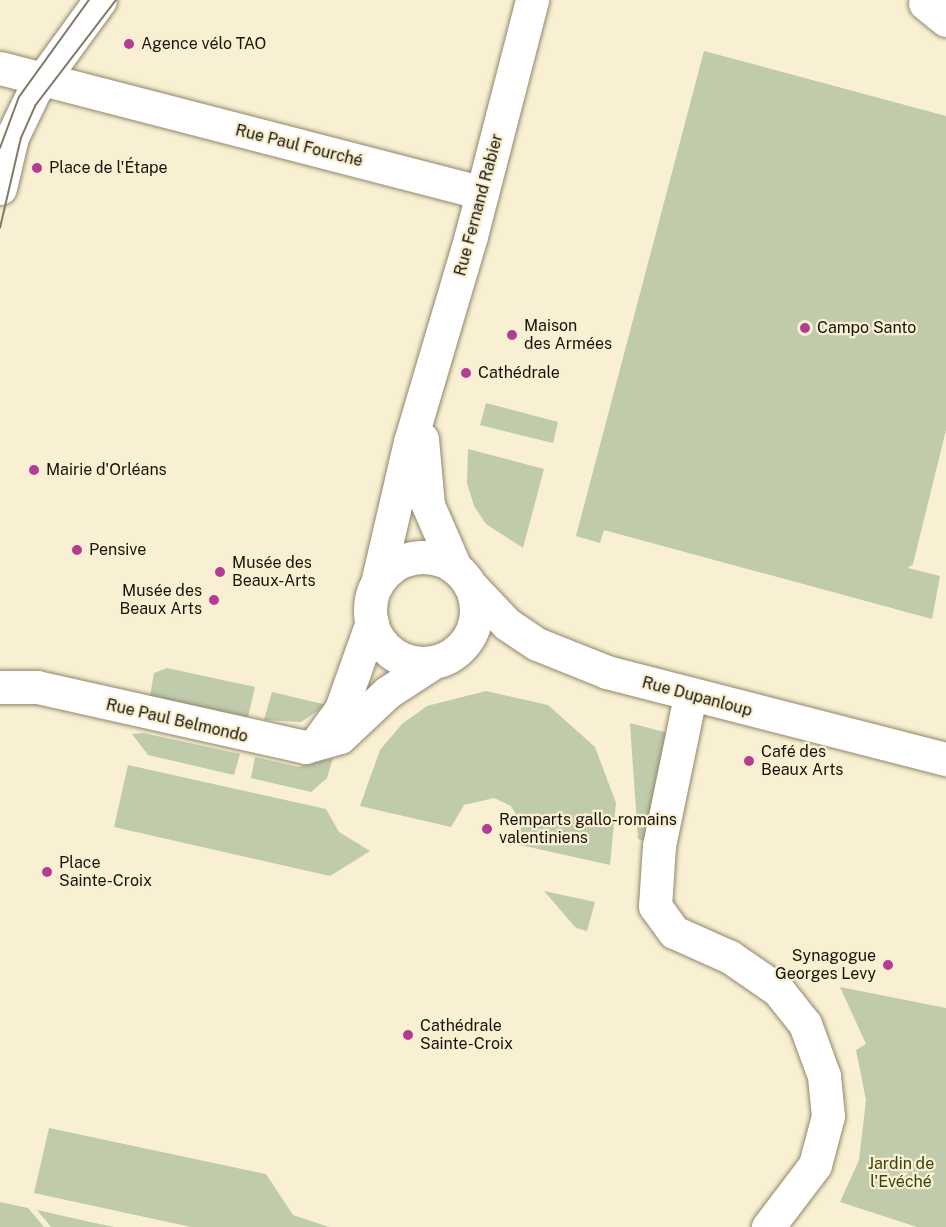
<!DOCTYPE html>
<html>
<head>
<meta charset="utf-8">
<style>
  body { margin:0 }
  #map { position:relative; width:946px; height:1227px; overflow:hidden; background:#f9efd2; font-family:"Public Sans",sans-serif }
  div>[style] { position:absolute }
  .green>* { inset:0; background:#bfcbab }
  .roads { filter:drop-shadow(0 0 2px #90876d) drop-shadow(0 0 2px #90876d) }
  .minor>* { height:33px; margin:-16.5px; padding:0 16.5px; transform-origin:16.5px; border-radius:16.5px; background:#fff }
  .minor>.ring { margin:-16.5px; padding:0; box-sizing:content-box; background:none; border:33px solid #fff; border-radius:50% }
  .tram>* { height:1.5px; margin:-0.75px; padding:0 0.75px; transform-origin:0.75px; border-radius:0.75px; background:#827b68 }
  .dots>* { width:16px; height:16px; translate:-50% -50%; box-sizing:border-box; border:3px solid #f9efd2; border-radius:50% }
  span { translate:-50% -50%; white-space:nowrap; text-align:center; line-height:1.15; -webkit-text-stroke:4.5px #f9efd2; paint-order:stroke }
  .poi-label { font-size:16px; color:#18140a }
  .left { translate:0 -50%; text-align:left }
  .right { translate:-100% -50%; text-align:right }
  .street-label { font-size:16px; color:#18140a }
  .park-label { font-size:16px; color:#354509 }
</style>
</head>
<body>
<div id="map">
  <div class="green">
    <div style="clip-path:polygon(704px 51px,946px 116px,946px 430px,913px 564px,908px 568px,940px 576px,932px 619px,604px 530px,600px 543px,576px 536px)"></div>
    <div style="clip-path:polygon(486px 403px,558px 422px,553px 443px,480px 425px)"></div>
    <div style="clip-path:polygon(468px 449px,544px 469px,523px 548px,486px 524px,474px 506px,467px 483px)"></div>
    <div style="clip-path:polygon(167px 668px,255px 687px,248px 717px,150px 696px,154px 673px)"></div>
    <div style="clip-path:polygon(486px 691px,548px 705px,595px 747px,616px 803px,610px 865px,520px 845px,521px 823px,511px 806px,494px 798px,464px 805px,451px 827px,360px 806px,380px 750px,402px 724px,427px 706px)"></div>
    <div style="clip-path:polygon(272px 692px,327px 705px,301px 722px,264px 720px)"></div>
    <div style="clip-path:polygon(630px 723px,672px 734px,648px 842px,638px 839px)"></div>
    <div style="clip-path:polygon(143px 733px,240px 754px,234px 775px,148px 755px,132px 734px)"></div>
    <div style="clip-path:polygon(255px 757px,298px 767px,333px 758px,327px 778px,311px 792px,251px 778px)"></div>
    <div style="clip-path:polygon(128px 765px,326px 809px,339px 832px,370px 851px,330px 876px,114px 827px)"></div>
    <div style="clip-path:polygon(544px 891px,595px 902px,587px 931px,576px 928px)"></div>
    <div style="clip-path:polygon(840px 987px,946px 1008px,946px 1227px,917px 1227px,840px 1202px,859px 1160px,866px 1100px,856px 1050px,866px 1044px)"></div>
    <div style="clip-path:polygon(49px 1128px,266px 1174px,293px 1215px,329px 1227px,191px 1227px,34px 1193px)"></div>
    <div style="clip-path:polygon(0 1202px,28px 1208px,44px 1227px,0 1227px)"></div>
    <div style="clip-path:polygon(37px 1210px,90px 1222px,115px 1227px,51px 1227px)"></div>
  </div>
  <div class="roads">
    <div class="minor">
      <div style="left:925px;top:3px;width:27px;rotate:39deg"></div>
      <div style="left:0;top:68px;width:498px;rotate:14.5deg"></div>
      <div style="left:0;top:188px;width:52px;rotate:-76.8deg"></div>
      <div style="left:12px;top:137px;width:51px;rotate:-64.4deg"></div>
      <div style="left:34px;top:91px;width:112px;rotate:-54deg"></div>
      <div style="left:422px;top:439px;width:66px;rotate:84.8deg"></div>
      <div style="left:428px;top:505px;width:68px;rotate:66.5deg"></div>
      <div class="ring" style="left:370px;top:557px;width:73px;height:73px"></div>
      <div style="left:378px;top:579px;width:141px;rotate:-76.9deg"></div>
      <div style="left:410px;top:442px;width:215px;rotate:-73.5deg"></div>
      <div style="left:471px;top:236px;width:244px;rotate:-75.5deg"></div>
      <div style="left:472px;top:587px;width:51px;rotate:46.6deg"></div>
      <div style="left:507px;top:624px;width:36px;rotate:34deg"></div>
      <div style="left:537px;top:644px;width:75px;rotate:21.8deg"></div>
      <div style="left:607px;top:672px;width:350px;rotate:14.4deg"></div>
      <div style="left:0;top:687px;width:37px"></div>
      <div style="left:37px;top:687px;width:275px;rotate:12.6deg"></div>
      <div style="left:305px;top:747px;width:36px;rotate:-16deg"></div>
      <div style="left:340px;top:737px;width:66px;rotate:-43.2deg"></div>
      <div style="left:388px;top:692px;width:51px;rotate:-33.1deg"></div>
      <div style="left:690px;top:696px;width:153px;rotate:101.7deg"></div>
      <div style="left:659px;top:846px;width:60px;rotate:93.8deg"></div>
      <div style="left:655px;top:906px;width:32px;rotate:54deg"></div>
      <div style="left:674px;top:932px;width:61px;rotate:24.1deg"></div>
      <div style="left:730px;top:957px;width:58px;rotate:34.5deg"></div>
      <div style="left:778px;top:990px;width:43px;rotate:51.5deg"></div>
      <div style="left:805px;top:1024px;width:55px;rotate:69.9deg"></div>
      <div style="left:824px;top:1076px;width:40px;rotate:84.3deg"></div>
      <div style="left:828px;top:1116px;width:51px;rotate:104.9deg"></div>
      <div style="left:815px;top:1165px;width:78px;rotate:127.2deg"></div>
      <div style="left:320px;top:738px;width:36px;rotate:-54deg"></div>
      <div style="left:341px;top:709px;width:92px;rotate:-70.4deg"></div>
    </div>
  </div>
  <div class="tram">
    <div style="left:0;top:148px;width:54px;rotate:-69.6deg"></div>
    <div style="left:19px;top:97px;width:120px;rotate:-54.2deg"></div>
    <div style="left:0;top:228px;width:92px;rotate:-76.9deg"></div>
    <div style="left:21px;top:138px;width:35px;rotate:-66deg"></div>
    <div style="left:35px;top:106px;width:133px;rotate:-52.6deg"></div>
  </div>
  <div class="dots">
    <div style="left:129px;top:44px;background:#b33d94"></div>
    <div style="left:37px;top:168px;background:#b33d94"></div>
    <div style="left:805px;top:328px;background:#b33d94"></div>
    <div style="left:512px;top:335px;background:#b33d94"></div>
    <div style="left:466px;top:373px;background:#b33d94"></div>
    <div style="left:34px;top:470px;background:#b33d94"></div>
    <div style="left:77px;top:550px;background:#b33d94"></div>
    <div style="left:220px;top:572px;background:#b33d94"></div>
    <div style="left:214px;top:600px;background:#b33d94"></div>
    <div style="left:749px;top:761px;background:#b33d94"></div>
    <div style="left:487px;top:829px;background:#b33d94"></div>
    <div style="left:47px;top:872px;background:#b33d94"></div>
    <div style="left:888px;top:965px;background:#b33d94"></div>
    <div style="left:408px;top:1035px;background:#b33d94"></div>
  </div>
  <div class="poi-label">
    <span class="left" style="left:141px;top:44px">Agence vélo TAO</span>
    <span class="left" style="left:49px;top:168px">Place de l'Étape</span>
    <span class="left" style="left:524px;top:335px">Maison<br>des Armées</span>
    <span class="left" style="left:817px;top:328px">Campo Santo</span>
    <span class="left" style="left:478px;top:373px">Cathédrale</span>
    <span class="left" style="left:46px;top:470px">Mairie d'Orléans</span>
    <span class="left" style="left:89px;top:550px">Pensive</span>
    <span class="left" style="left:232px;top:572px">Musée des<br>Beaux-Arts</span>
    <span class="right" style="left:202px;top:600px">Musée des<br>Beaux Arts</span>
    <span class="left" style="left:761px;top:761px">Café des<br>Beaux Arts</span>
    <span class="left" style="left:499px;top:829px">Remparts gallo-romains<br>valentiniens</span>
    <span class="left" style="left:59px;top:872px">Place<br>Sainte-Croix</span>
    <span class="right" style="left:876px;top:965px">Synagogue<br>Georges Levy</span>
    <span class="left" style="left:420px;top:1035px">Cathédrale<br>Sainte-Croix</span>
  </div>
  <div class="street-label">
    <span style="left:299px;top:146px;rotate:14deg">Rue Paul Fourché</span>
    <span style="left:479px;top:205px;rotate:-75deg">Rue Fernand Rabier</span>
    <span style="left:697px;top:697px;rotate:15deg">Rue Dupanloup</span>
    <span style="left:177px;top:721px;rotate:13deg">Rue Paul Belmondo</span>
  </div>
  <div class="park-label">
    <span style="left:901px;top:1173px">Jardin de<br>l'Evéché</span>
  </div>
</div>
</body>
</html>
